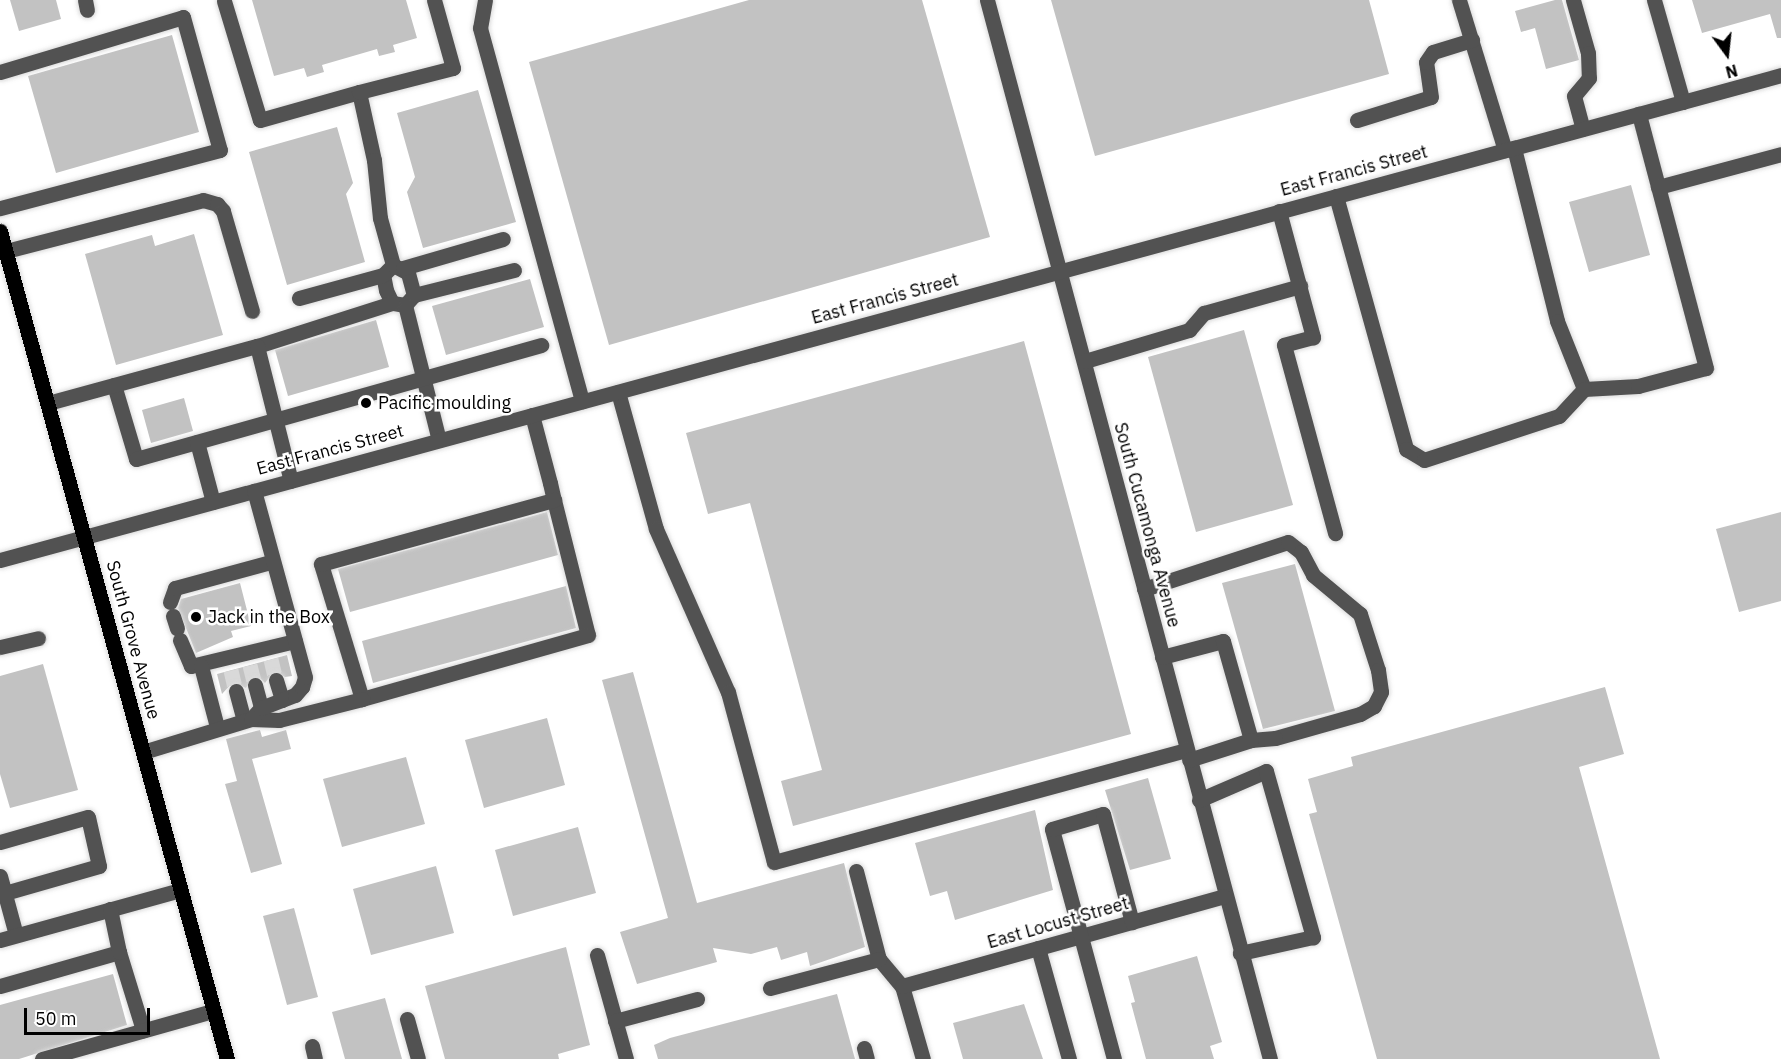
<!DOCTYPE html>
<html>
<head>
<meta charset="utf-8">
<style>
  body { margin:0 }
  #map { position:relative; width:1781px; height:1059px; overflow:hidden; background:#fff; font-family:"IBM Plex Sans",sans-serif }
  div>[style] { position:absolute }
  .building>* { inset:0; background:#c2c2c2 }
  .minor-tunnel>* { height:15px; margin-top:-7.5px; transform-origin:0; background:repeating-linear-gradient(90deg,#d9d9d9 0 15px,transparent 0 23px) }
  .roads { filter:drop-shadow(0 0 2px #dbdbdb) drop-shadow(0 0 2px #dbdbdb) }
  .minor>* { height:15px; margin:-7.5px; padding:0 7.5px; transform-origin:7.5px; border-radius:7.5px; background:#525252 }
  .major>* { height:15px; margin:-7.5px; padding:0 7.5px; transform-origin:7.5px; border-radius:7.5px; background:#000 }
  .dots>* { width:16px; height:16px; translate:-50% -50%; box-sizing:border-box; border:3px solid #fff; border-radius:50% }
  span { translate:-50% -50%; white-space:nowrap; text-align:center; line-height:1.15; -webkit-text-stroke:5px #fff; paint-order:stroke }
  .street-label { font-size:18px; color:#000 }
  .poi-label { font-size:18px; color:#000 }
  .left { translate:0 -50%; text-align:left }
  .north { position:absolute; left:1697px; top:24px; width:60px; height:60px; -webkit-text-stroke:4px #fff; paint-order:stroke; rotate:165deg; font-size:16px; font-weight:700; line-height:24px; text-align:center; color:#000 }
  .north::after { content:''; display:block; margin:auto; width:21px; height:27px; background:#000; clip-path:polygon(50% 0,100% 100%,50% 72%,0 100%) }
  .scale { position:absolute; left:24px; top:1008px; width:126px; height:27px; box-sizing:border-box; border:3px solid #000; border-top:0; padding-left:8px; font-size:18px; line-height:21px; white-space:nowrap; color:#000; -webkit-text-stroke:4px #fff; paint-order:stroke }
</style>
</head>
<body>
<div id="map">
  <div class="building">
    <div style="clip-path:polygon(10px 0,56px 0,61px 19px,19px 31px)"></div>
    <div style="clip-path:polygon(252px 0,406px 0,417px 38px,393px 45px,395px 52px,379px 56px,377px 49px,322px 65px,324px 72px,307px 77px,304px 68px,274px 76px)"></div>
    <div style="clip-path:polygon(749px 0,922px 0,990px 237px,609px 345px,529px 62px)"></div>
    <div style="clip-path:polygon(1051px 0,1369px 0,1389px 74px,1095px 156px)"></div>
    <div style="clip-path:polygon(1555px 0,1562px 0,1579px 60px,1546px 69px,1535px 28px,1521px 32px,1515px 11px)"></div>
    <div style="clip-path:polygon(1692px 0,1781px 0,1781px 38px,1777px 38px,1770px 14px,1702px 33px)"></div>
    <div style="clip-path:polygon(172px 35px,199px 132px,56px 173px,28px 76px)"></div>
    <div style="clip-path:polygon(478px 90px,516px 222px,423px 248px,407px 192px,415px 177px,397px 113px)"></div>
    <div style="clip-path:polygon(337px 127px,353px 183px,346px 194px,365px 262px,287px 285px,249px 152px)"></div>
    <div style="clip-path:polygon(1631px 185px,1650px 255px,1589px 272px,1569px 202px)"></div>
    <div style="clip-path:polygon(194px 234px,223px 335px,116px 365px,85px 254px,152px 235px,155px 246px)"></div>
    <div style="clip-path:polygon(530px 279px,544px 327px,446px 355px,432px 306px)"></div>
    <div style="clip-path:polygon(376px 320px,389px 367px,288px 396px,275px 350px)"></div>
    <div style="clip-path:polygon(1244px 330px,1293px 505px,1196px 532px,1148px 357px)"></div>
    <div style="clip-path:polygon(1024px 341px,1131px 734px,793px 826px,781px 781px,822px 770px,750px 503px,708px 514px,686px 433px)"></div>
    <div style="clip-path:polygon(184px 398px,193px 431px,151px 443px,142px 410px)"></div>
    <div style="clip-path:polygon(547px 512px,558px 555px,350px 612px,338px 569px)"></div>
    <div style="clip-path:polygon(1781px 512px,1781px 601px,1739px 612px,1716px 529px)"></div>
    <div style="clip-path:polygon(1295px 564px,1335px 711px,1263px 729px,1222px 583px)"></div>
    <div style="clip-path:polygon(240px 583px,251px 626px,231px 631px,233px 637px,196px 653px,178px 608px,181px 599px)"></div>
    <div style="clip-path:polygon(566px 586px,576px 628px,373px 683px,362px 641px)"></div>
    <div style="clip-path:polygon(287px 655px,292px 676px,285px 677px,274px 671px,265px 683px,258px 676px,252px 676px,246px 688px,233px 682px,222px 694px,217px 674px)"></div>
    <div style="clip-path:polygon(43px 664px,78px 790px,10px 808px,0 774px,0 676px)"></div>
    <div style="clip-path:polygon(633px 672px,697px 903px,844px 863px,865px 947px,810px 966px,807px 952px,781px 960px,777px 947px,751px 954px,713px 948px,717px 962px,637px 984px,620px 932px,668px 918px,602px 680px)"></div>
    <div style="clip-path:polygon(1605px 687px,1624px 754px,1579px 767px,1660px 1059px,1377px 1059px,1309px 814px,1317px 812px,1308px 779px,1353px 766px,1351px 757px)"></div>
    <div style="clip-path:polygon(547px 718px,565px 785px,484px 808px,465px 740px)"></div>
    <div style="clip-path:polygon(260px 730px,262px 737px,286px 730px,291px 749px,252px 759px,282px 864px,251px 873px,225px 784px,237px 781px,226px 739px)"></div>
    <div style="clip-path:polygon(406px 757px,425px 824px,342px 847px,323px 779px)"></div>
    <div style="clip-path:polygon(1148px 778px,1171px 859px,1130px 870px,1105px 790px)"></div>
    <div style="clip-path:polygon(1035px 810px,1053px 890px,955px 920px,947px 891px,930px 896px,915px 843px)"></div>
    <div style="clip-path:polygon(578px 827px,596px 893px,513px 916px,495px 850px)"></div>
    <div style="clip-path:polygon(436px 866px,454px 933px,371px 955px,353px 889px)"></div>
    <div style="clip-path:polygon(294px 908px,318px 997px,287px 1005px,263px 916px)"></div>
    <div style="clip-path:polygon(566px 947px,590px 1045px,558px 1054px,559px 1059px,445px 1059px,425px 986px)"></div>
    <div style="clip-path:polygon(1197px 956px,1222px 1042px,1210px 1046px,1214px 1059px,1146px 1059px,1131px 1003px,1135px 1002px,1128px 976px)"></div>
    <div style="clip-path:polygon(113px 974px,127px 1025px,19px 1059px,0 1059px,0 1005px)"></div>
    <div style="clip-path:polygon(837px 994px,855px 1059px,658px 1059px,654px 1045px,670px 1038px)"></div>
    <div style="clip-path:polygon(385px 998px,402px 1059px,345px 1059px,332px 1012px)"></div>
    <div style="clip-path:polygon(1024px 1004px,1043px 1059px,963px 1059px,953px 1023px)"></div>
  </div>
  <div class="minor-tunnel">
    <div style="left:271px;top:659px;width:22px;rotate:77deg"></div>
    <div style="left:250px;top:665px;width:21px;rotate:76deg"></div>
    <div style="left:231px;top:670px;width:22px;rotate:77deg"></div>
  </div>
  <div class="roads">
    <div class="minor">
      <div style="left:85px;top:0;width:10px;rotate:79deg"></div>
      <div style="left:485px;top:0;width:28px;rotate:100deg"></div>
      <div style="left:480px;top:28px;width:387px;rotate:74.7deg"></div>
      <div style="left:987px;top:0;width:1096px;rotate:75.04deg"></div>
      <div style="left:1459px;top:0;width:157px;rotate:73deg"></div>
      <div style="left:1573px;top:0;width:55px;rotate:74.2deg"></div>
      <div style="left:1588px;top:53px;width:25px;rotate:88deg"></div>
      <div style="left:1589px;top:78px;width:23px;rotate:130deg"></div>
      <div style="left:1574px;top:96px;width:34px;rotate:75deg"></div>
      <div style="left:1654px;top:0;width:106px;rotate:74.1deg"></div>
      <div style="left:224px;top:1px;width:124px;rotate:73.2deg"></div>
      <div style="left:260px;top:120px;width:103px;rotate:-15.8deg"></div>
      <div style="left:359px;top:92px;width:70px;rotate:77.6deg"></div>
      <div style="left:374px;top:160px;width:58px;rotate:84.1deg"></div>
      <div style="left:380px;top:218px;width:49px;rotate:74.5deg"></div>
      <div style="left:0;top:72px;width:191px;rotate:-16.7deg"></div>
      <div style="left:183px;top:17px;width:138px;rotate:74.5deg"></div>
      <div style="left:220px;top:150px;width:228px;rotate:165.2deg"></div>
      <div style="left:359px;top:92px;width:97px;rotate:-14.3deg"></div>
      <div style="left:453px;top:68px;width:71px;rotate:-105.6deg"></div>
      <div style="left:1357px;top:120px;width:77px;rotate:-17.3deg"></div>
      <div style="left:1431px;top:97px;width:35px;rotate:-98deg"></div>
      <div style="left:1426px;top:62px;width:12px;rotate:-55deg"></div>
      <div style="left:1433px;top:52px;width:41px;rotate:-17.1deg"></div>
      <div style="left:1514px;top:148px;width:178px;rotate:76deg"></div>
      <div style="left:1557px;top:321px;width:73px;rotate:68.3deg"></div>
      <div style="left:1584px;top:389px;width:54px;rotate:-3.2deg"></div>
      <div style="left:1638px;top:386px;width:70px;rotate:-14.8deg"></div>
      <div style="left:1706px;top:368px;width:263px;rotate:-104.8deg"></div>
      <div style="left:1658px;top:187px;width:127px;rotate:-15deg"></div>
      <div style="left:1336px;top:196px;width:263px;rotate:74.5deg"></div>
      <div style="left:1406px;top:449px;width:21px;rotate:31deg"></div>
      <div style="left:1424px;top:460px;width:142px;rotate:-18.1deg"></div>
      <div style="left:1559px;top:416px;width:37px;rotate:-47deg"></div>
      <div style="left:1279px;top:211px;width:131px;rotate:74.9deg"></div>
      <div style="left:1313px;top:337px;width:30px;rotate:165deg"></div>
      <div style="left:1284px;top:345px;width:195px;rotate:74.8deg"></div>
      <div style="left:6px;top:251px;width:203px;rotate:-14.5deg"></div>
      <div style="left:203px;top:200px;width:15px;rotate:16deg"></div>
      <div style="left:217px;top:204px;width:9px;rotate:49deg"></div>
      <div style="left:223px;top:211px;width:104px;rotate:73.8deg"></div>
      <div style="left:393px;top:265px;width:17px;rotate:28deg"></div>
      <div style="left:408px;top:273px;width:23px;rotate:75deg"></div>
      <div style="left:414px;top:295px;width:13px;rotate:132deg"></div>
      <div style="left:405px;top:305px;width:13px;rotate:-171deg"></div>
      <div style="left:392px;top:303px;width:14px;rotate:-115deg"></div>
      <div style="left:386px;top:290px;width:15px;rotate:-101deg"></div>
      <div style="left:383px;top:275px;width:14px;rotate:-45deg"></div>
      <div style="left:403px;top:268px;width:104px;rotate:-16.2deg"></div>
      <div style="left:414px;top:295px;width:103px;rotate:-14deg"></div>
      <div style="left:299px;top:298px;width:87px;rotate:-15.3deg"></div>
      <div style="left:405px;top:305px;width:139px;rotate:75.9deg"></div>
      <div style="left:257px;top:346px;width:142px;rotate:-17.7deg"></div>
      <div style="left:1085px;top:361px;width:109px;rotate:-16.6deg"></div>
      <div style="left:1189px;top:330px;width:23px;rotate:-49deg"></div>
      <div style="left:1204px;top:313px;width:100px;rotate:-15.7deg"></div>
      <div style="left:114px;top:385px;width:77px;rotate:73.4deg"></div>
      <div style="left:136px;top:459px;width:421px;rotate:-15.7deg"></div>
      <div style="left:618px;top:392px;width:142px;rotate:74.5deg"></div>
      <div style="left:656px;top:529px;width:178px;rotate:66.2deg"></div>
      <div style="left:728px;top:692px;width:176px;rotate:74.9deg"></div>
      <div style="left:774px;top:862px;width:427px;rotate:-15.2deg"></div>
      <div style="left:48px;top:403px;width:217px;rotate:-15.3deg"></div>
      <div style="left:257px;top:346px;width:139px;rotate:75.9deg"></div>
      <div style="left:532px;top:415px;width:70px;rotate:75.2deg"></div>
      <div style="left:550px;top:483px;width:17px;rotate:77deg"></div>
      <div style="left:554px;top:500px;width:139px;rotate:75.9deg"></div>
      <div style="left:588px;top:635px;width:235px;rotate:164.2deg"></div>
      <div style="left:362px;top:699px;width:141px;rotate:-106.9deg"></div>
      <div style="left:321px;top:564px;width:242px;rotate:-15.4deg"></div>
      <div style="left:197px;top:442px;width:62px;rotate:75.1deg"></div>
      <div style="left:0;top:560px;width:1846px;rotate:-15.23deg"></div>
      <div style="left:1144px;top:589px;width:151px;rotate:-18.1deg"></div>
      <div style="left:1288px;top:542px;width:16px;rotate:38deg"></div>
      <div style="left:1301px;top:552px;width:26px;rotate:62deg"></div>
      <div style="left:1313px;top:575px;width:61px;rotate:39.7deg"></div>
      <div style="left:1360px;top:614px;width:59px;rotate:72.2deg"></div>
      <div style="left:1378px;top:670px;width:22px;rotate:82deg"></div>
      <div style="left:1381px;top:692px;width:16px;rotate:117deg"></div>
      <div style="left:1374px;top:706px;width:16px;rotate:150deg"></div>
      <div style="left:1360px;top:714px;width:88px;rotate:164.2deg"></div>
      <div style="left:1275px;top:738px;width:24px;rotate:175deg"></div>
      <div style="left:170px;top:602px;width:15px;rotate:-70deg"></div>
      <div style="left:175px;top:588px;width:99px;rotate:-15.2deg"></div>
      <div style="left:173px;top:616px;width:13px;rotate:72deg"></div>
      <div style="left:180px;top:640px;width:28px;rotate:67deg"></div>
      <div style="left:191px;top:666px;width:107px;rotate:-13.5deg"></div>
      <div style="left:0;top:647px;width:39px;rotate:-13deg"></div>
      <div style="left:1162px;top:657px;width:63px;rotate:-14.7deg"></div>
      <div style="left:1223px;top:641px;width:103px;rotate:74.2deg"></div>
      <div style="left:1251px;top:740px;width:65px;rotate:162.1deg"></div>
      <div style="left:201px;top:666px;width:63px;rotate:75.3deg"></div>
      <div style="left:276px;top:680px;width:21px;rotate:73deg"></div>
      <div style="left:255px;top:685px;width:24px;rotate:75deg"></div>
      <div style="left:236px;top:691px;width:30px;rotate:75deg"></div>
      <div style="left:251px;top:719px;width:28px;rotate:2deg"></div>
      <div style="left:279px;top:720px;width:86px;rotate:-14.2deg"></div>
      <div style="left:143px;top:752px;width:113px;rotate:-17deg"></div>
      <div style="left:251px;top:719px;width:15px;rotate:-48deg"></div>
      <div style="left:261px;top:708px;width:36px;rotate:-21deg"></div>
      <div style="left:295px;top:695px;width:11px;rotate:-49deg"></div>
      <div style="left:302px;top:687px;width:10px;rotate:-73deg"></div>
      <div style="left:305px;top:677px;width:193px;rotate:-105.3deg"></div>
      <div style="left:1199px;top:800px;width:73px;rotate:-23.4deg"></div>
      <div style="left:1266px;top:771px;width:173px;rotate:74.2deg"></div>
      <div style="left:1313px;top:937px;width:75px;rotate:167.6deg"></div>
      <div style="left:0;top:842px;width:91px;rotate:-15.9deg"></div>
      <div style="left:88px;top:817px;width:50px;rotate:77.3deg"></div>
      <div style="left:99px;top:866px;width:98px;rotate:164deg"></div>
      <div style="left:856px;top:871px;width:91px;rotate:75.4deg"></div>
      <div style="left:879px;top:959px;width:35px;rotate:50deg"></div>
      <div style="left:902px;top:986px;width:76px;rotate:74deg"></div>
      <div style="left:0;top:876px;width:61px;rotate:74.8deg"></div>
      <div style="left:0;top:940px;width:187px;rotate:-15.5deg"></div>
      <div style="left:1038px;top:948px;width:115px;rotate:74.4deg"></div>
      <div style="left:119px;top:952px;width:82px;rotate:72.9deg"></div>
      <div style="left:597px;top:955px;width:108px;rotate:74.4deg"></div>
      <div style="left:0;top:986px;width:124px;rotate:-15.9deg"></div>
      <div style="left:119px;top:952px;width:44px;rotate:-101.8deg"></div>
      <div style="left:902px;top:986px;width:334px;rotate:-15.6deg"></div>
      <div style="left:770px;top:988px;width:113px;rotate:-14.9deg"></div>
      <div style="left:407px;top:1019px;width:41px;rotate:74.6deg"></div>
      <div style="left:615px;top:1021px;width:85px;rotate:-15deg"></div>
      <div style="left:312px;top:1046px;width:13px;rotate:77deg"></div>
      <div style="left:864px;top:1048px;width:11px;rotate:75deg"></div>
      <div style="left:42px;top:1059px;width:178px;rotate:-15.7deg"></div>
      <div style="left:1114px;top:1059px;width:238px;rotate:-105.1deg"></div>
      <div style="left:1052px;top:829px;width:53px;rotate:-16.4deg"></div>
      <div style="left:1103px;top:814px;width:112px;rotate:75deg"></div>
    </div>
    <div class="major">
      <div style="left:0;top:231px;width:859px;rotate:74.67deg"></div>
    </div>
  </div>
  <div class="dots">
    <div style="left:366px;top:403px;background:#000"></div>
    <div style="left:196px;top:617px;background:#000"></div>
  </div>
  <div class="street-label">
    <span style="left:1354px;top:171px;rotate:-15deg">East Francis Street</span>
    <span style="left:885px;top:299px;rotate:-15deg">East Francis Street</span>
    <span style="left:330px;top:450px;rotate:-15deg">East Francis Street</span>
    <span style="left:1147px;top:525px;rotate:75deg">South Cucamonga Avenue</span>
    <span style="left:133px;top:640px;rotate:75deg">South Grove Avenue</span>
    <span style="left:1058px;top:923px;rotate:-16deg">East Locust Street</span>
  </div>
  <div class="poi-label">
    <span class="left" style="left:378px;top:403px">Pacific moulding</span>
    <span class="left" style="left:208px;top:617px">Jack in the Box</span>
  </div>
  <div class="north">N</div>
  <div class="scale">50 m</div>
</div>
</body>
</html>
